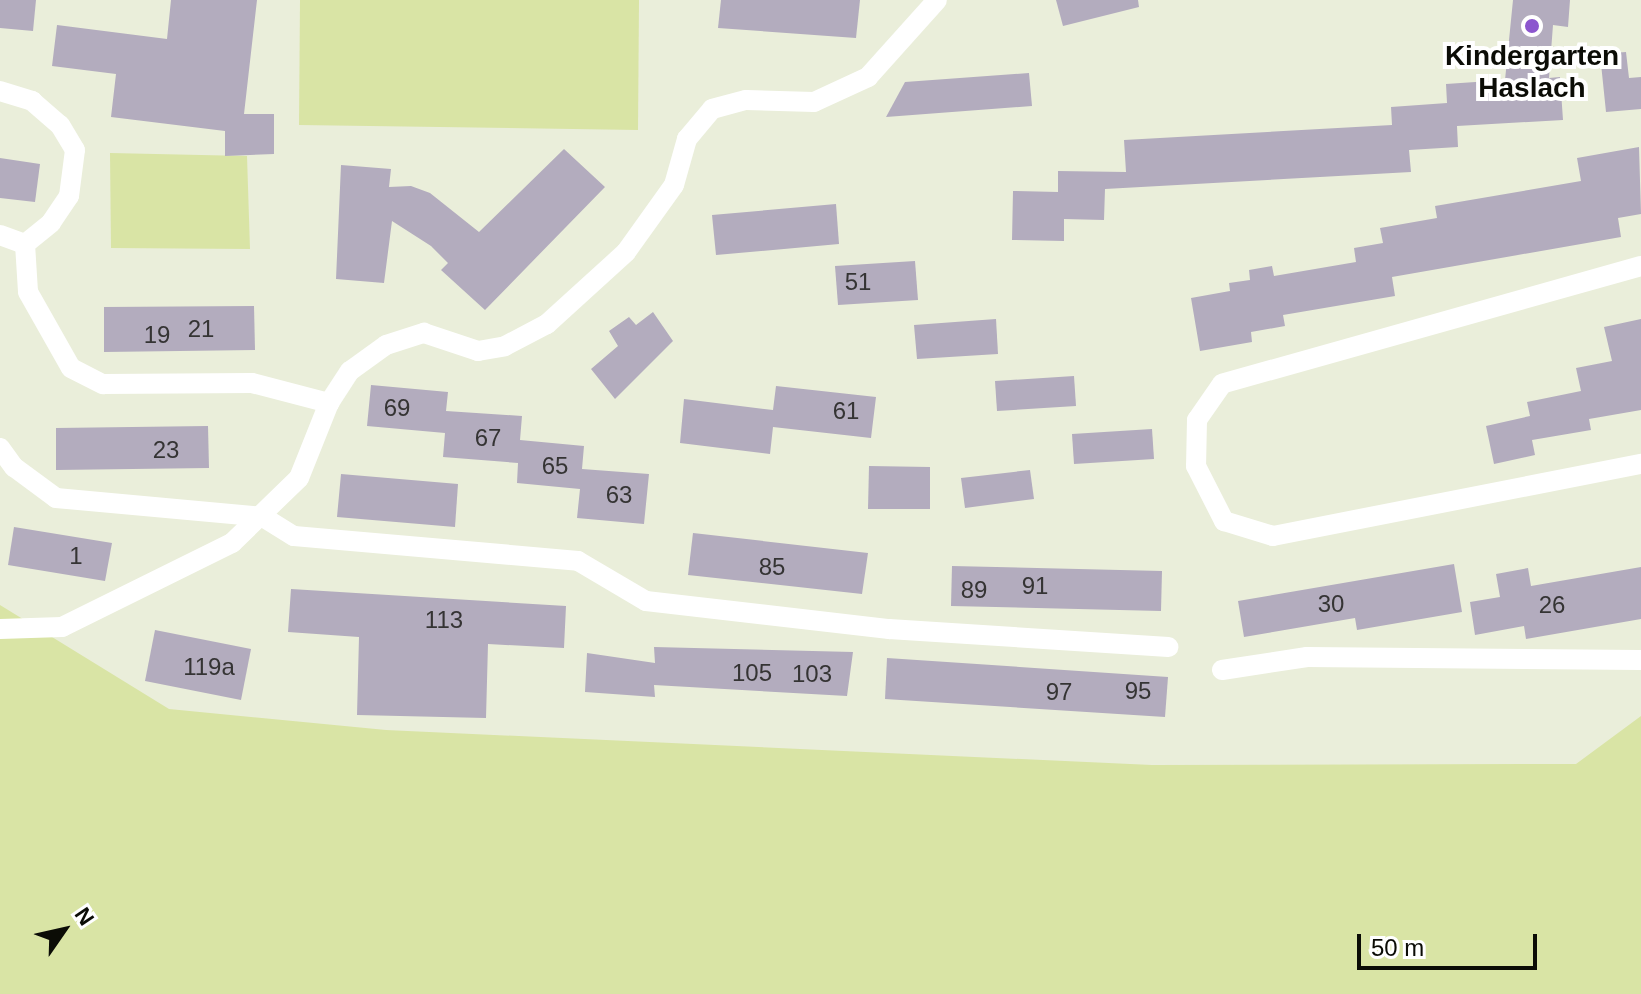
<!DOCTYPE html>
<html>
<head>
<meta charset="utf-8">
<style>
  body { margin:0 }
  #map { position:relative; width:1641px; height:994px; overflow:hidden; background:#eaeeda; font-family:Helvetica,sans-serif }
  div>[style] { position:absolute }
  .green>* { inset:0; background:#d9e4a5 }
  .building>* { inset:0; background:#b3acbe }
  .street>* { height:20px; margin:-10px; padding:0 10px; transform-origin:10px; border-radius:10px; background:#fff }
  .dots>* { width:22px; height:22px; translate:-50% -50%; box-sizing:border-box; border:4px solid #fff; border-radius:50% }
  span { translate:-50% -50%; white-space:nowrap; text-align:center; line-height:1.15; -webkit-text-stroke:8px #fff; paint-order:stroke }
  .number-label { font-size:24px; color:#353434 }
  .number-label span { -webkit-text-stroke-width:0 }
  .poi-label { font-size:28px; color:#0b0c06; font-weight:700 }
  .north { position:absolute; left:24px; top:890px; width:80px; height:80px; -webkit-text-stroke:6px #fff; paint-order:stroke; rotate:56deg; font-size:22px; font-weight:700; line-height:32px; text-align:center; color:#0b0c06 }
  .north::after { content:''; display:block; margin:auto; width:28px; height:36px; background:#0b0c06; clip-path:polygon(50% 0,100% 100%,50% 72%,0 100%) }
  .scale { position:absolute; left:1357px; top:934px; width:180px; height:36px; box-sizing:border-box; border:4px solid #0b0c06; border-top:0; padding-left:10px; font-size:24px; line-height:28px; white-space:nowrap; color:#0b0c06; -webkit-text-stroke:6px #fff; paint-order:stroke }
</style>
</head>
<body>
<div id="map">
  <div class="green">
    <div style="clip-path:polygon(300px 0,639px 0,638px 130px,299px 125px)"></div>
    <div style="clip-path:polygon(110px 153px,247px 156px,250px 249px,111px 248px)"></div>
    <div style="clip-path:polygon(0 605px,169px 709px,386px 730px,1152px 765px,1576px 764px,1641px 716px,1641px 994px,0 994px)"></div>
  </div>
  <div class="building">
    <div style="clip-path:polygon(0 0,36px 0,33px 31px,0 28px)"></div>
    <div style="clip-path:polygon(171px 0,257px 0,244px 114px,274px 114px,274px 154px,225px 156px,225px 131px,111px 117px,116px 74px,52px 66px,57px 25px,167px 39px)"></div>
    <div style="clip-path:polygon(721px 0,860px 0,856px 38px,718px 28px)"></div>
    <div style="clip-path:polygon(1056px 0,1138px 0,1139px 7px,1063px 26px)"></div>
    <div style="clip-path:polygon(1513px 0,1570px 0,1568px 27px,1553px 25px,1549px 78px,1560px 77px,1563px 120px,1457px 126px,1458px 147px,1409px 150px,1411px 172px,1105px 189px,1104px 220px,1064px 219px,1064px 241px,1012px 240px,1013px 191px,1058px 192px,1058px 171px,1126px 172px,1124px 140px,1392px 125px,1391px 107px,1447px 103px,1446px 84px,1505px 80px)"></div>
    <div style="clip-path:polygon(1626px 52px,1629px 78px,1641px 77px,1641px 109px,1606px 112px,1600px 54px)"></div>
    <div style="clip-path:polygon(1029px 73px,1032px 106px,886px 117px,905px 82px)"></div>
    <div style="clip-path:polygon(1639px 147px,1641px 214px,1618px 218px,1621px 237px,1392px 277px,1395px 296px,1283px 315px,1285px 326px,1251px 332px,1252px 342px,1200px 351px,1191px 298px,1230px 291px,1229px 283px,1250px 280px,1249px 270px,1272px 266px,1274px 276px,1356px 262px,1354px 248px,1383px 243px,1380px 228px,1437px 218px,1435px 206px,1581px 181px,1577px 158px)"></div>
    <div style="clip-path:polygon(564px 149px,605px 187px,485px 310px,441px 270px,448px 263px,431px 246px,392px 221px,384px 283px,336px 279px,341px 165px,391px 169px,389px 187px,411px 186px,430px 193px,479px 232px)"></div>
    <div style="clip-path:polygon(0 158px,40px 164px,35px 202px,0 198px)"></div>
    <div style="clip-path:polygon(836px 204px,839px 244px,716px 255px,712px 215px)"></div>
    <div style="clip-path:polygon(915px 261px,918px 300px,838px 305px,835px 266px)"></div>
    <div style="clip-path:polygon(254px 306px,255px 350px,104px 352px,104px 307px)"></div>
    <div style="clip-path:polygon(653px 312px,673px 341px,615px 399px,591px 369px,618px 346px,609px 331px,629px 317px,636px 325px)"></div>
    <div style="clip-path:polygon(996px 319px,998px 354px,917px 359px,914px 325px)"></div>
    <div style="clip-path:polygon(1641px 319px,1641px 410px,1589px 419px,1591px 430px,1532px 440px,1535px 455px,1494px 464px,1486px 426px,1530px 416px,1527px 402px,1581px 391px,1576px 368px,1612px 361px,1604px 327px)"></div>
    <div style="clip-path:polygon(1074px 376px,1076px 406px,997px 411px,995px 381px)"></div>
    <div style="clip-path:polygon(371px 385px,448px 392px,446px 411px,522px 416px,520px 440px,584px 446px,582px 469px,649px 474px,644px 524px,577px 518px,580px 489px,517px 483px,518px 463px,443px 457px,445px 433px,367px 426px)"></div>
    <div style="clip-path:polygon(776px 386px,876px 397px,871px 438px,773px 427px,770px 454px,680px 443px,684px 399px,773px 410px)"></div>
    <div style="clip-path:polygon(208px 426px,209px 468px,56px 470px,56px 428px)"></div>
    <div style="clip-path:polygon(1152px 429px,1154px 459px,1074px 464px,1072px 434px)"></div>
    <div style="clip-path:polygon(869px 466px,930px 467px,930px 509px,868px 509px)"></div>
    <div style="clip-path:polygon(1030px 470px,1034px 499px,965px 508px,961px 478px)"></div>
    <div style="clip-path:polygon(341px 474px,458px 484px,455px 527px,337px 517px)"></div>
    <div style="clip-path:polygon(14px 527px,112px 543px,105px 581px,8px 565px)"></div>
    <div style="clip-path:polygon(693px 533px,868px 553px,862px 594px,688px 575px)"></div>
    <div style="clip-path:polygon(1454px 564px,1462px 612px,1357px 630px,1355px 618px,1244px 637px,1238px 601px)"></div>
    <div style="clip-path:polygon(952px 566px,1162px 571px,1161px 611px,951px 606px)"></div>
    <div style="clip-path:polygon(1641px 567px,1641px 619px,1526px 639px,1524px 626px,1475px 635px,1470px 602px,1500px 597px,1496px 574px,1528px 568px,1531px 586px)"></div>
    <div style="clip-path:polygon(291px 589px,566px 606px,564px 648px,488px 644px,486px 718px,357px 715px,359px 637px,288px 632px)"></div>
    <div style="clip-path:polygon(155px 630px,251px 649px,241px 700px,145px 681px)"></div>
    <div style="clip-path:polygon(654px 647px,853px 652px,847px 696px,654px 685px,655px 697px,585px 692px,587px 653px,655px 663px)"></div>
    <div style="clip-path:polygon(887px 658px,1168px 677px,1165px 717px,885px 699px)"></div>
  </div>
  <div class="street">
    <div style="left:0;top:91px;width:34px;rotate:17deg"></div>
    <div style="left:32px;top:101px;width:37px;rotate:41deg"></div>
    <div style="left:60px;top:125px;width:29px;rotate:59deg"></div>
    <div style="left:75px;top:150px;width:46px;rotate:97.4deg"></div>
    <div style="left:69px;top:196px;width:32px;rotate:124deg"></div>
    <div style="left:51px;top:223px;width:33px;rotate:141deg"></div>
    <div style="left:0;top:235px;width:27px;rotate:20deg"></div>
    <div style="left:25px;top:244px;width:48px;rotate:86.4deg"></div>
    <div style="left:28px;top:292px;width:87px;rotate:60.5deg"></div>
    <div style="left:71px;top:368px;width:36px;rotate:27deg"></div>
    <div style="left:103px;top:384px;width:149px;rotate:-0.4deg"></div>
    <div style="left:252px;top:383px;width:80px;rotate:14.6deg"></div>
    <div style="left:1641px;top:266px;width:435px;rotate:164.3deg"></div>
    <div style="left:1222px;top:384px;width:44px;rotate:124.8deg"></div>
    <div style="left:1197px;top:420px;width:46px;rotate:91.2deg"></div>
    <div style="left:1196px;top:466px;width:62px;rotate:63deg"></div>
    <div style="left:1224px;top:521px;width:51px;rotate:17deg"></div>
    <div style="left:1273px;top:536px;width:375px;rotate:-11.1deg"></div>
    <div style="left:0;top:448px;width:24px;rotate:54deg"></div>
    <div style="left:14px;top:467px;width:52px;rotate:36.4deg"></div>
    <div style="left:56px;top:498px;width:208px;rotate:5.2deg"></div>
    <div style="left:263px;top:517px;width:36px;rotate:32deg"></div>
    <div style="left:294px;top:536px;width:285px;rotate:5deg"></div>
    <div style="left:578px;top:561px;width:79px;rotate:30.5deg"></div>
    <div style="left:646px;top:601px;width:245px;rotate:6.6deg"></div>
    <div style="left:889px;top:629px;width:280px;rotate:3.7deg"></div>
    <div style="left:0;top:629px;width:62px;rotate:-1.8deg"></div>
    <div style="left:62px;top:627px;width:190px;rotate:-26.3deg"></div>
    <div style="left:232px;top:543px;width:93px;rotate:-44.1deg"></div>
    <div style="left:299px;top:478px;width:81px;rotate:-68.2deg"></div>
    <div style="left:329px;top:403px;width:38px;rotate:-57deg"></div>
    <div style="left:350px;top:371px;width:44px;rotate:-35.8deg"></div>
    <div style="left:386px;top:345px;width:40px;rotate:-18deg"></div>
    <div style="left:424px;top:333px;width:57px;rotate:18.4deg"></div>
    <div style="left:478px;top:351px;width:27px;rotate:-10deg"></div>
    <div style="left:505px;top:346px;width:47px;rotate:-27.6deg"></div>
    <div style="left:547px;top:324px;width:107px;rotate:-42.3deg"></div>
    <div style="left:626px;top:252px;width:82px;rotate:-54.4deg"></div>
    <div style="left:674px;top:185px;width:48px;rotate:-74.2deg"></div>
    <div style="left:687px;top:139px;width:39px;rotate:-50deg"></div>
    <div style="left:712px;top:109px;width:35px;rotate:-15deg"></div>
    <div style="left:746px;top:100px;width:68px;rotate:1.7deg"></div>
    <div style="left:814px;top:102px;width:60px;rotate:-24.8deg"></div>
    <div style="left:868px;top:77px;width:103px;rotate:-48.1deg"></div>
    <div style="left:1222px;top:670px;width:86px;rotate:-8.7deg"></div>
    <div style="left:1307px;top:657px;width:334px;rotate:0.5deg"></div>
  </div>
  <div class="dots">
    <div style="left:1532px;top:26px;background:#8c56ce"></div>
  </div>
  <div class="number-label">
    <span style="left:858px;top:282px">51</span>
    <span style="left:201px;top:329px">21</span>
    <span style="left:157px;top:335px">19</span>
    <span style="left:397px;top:408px">69</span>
    <span style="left:846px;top:411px">61</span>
    <span style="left:488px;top:438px">67</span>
    <span style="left:166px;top:450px">23</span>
    <span style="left:555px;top:466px">65</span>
    <span style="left:619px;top:495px">63</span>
    <span style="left:76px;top:556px">1</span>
    <span style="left:772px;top:567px">85</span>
    <span style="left:1035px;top:586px">91</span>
    <span style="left:974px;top:590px">89</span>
    <span style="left:1331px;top:604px">30</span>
    <span style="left:1552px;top:605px">26</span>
    <span style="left:444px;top:620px">113</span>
    <span style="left:209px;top:667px">119a</span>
    <span style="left:752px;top:673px">105</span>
    <span style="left:812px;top:674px">103</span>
    <span style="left:1138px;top:691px">95</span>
    <span style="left:1059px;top:692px">97</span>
  </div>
  <div class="poi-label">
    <span style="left:1532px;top:72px">Kindergarten<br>Haslach</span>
  </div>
  <div class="north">N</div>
  <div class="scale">50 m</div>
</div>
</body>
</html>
